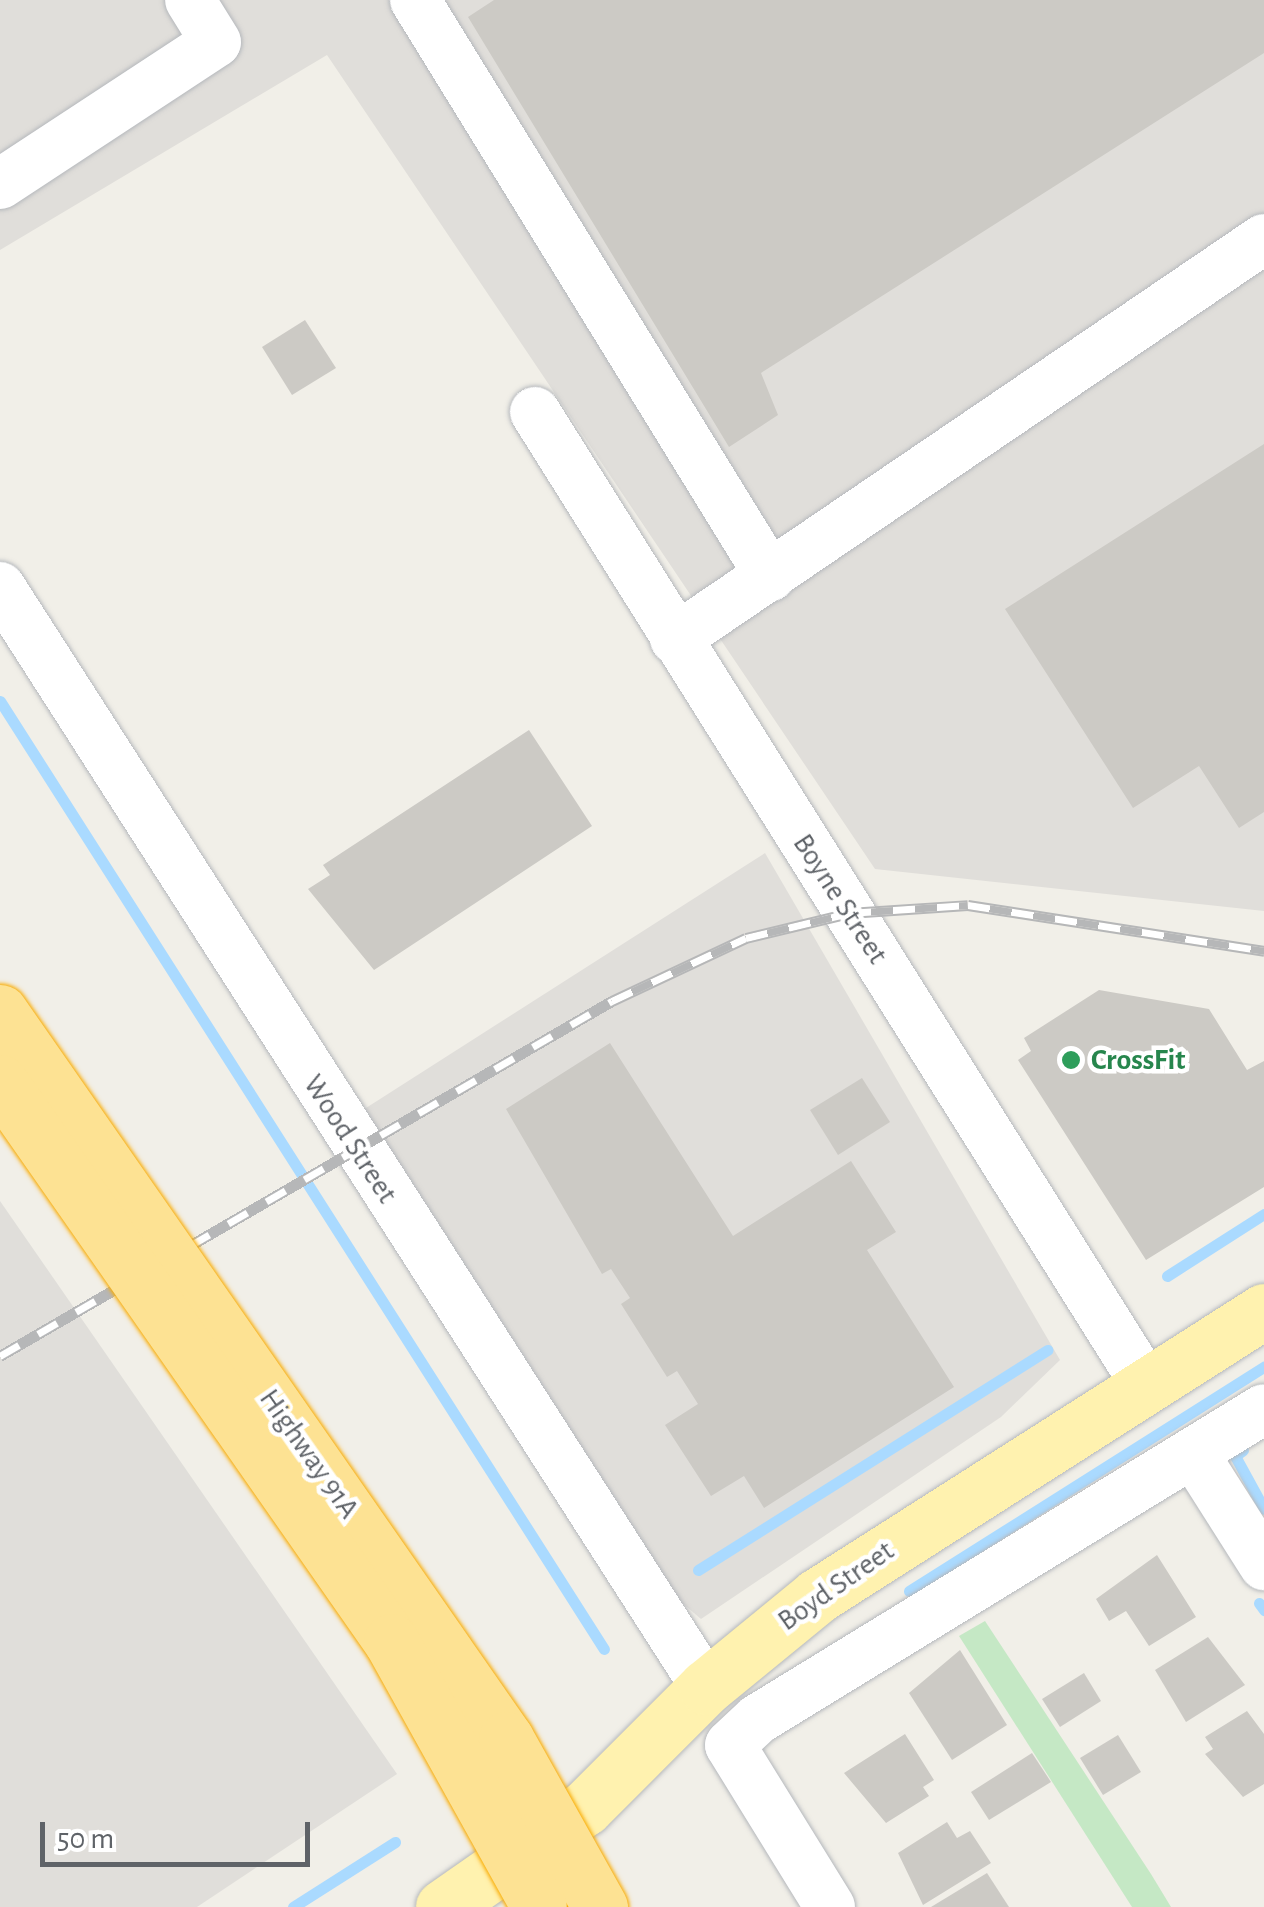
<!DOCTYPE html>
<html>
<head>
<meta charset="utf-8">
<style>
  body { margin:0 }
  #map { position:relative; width:1264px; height:1907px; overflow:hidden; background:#f1efe8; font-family:"Alegreya Sans",sans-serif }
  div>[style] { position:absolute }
  .industrial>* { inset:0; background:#e0deda }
  .green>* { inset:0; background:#c5e8c5 }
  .stream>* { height:11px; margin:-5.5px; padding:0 5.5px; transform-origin:5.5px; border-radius:5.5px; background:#aadaff }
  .building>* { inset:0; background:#cccac5 }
  .roads { filter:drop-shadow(0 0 2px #b5b8bc) drop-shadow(0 0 2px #b5b8bc) }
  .minor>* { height:50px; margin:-25px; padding:0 25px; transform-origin:25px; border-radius:25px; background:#fff }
  .major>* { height:55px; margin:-27.5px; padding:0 27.5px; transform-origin:27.5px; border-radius:27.5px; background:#fff2af }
  .rail>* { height:11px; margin-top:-5.5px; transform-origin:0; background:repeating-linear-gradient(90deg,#fff 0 22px,#b6b7b8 0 44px); box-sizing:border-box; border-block:2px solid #b6b7b8 }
  .bridges { filter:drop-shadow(0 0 2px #f9ab00) drop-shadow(0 0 2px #f9ab00) }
  .highway-bridge>* { height:55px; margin:-27.5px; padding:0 27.5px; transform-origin:27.5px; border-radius:27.5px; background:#fde293 }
  .dots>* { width:28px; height:28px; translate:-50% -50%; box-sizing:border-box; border:5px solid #fff; border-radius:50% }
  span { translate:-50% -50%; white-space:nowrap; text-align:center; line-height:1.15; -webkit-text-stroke:9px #fff; paint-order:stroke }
  .street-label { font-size:30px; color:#5f6368 }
  .leisure-label { font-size:30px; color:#27864d; font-weight:700 }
  .left { translate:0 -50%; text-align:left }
  .scale { position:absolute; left:40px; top:1822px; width:270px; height:45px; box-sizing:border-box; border:5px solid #5f6368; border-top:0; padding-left:12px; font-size:30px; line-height:35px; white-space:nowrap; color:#5f6368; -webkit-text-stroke:8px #fff; paint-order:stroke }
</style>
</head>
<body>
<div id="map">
  <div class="industrial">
    <div style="clip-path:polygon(0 0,1264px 0,1264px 911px,875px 869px,327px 55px,0 250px)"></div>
    <div style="clip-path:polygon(765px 853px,1060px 1360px,1001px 1417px,701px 1619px,674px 1596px,355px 1115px)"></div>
    <div style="clip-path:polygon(0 1201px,397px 1774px,197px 1907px,0 1907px)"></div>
  </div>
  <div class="green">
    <div style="clip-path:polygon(985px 1621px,1151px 1874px,1171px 1907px,1132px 1907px,959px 1636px)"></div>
  </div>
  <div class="stream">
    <div style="left:0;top:701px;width:1124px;rotate:57.5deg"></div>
    <div style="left:1167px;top:1276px;width:115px;rotate:-32.6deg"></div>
    <div style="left:1243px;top:1450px;width:10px;rotate:143deg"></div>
    <div style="left:1235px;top:1456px;width:60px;rotate:61.3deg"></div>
    <div style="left:698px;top:1570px;width:413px;rotate:-32.2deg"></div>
    <div style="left:909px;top:1591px;width:420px;rotate:-32.3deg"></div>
    <div style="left:1259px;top:1603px;width:9px;rotate:54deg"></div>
    <div style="left:293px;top:1907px;width:121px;rotate:-32.5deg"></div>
  </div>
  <div class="building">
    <div style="clip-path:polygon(494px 0,1264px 0,1264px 53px,761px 373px,778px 415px,729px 447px,468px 17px)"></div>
    <div style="clip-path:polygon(305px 320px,336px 368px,292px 395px,262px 347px)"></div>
    <div style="clip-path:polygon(1264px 444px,1264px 812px,1239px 828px,1199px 766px,1133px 808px,1005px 609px)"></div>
    <div style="clip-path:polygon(529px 730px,592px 826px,374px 970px,308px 889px,330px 875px,323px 865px)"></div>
    <div style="clip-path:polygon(1099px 990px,1209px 1009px,1247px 1070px,1264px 1061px,1264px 1187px,1146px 1260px,1018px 1060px,1031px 1051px,1024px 1038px)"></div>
    <div style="clip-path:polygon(610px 1043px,733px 1236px,851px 1161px,896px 1232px,867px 1250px,954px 1387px,764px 1508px,744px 1476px,711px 1496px,665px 1425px,698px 1404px,677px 1371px,667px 1377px,621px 1304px,630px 1298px,611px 1269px,602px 1274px,506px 1109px)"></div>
    <div style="clip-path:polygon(862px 1078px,890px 1122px,838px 1155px,810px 1110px)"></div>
    <div style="clip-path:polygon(1157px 1555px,1196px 1617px,1149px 1646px,1126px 1611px,1109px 1621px,1096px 1599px)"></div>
    <div style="clip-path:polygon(1208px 1637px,1245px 1685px,1186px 1722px,1155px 1670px)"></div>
    <div style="clip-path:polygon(960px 1650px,1007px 1725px,952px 1760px,909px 1693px)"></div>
    <div style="clip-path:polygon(1084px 1673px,1101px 1701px,1060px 1727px,1042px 1699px)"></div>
    <div style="clip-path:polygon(1247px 1711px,1264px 1734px,1264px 1784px,1243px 1797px,1205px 1754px,1213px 1749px,1205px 1737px)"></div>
    <div style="clip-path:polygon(905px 1734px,934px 1780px,923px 1787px,929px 1796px,886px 1823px,844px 1773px)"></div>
    <div style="clip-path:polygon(1118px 1735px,1141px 1772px,1103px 1795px,1080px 1758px)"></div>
    <div style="clip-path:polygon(1032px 1753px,1051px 1782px,989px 1820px,971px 1792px)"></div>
    <div style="clip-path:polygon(947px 1822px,957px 1838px,970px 1831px,991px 1863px,923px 1905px,898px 1853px)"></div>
    <div style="clip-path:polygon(987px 1873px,1009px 1907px,931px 1907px)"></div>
  </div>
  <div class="roads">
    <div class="minor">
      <div style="left:415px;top:0;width:677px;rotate:58.35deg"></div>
      <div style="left:0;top:184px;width:258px;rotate:-33.3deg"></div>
      <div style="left:216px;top:42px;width:49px;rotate:-121.8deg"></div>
      <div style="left:535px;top:412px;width:1149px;rotate:57.87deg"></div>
      <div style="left:0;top:587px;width:1307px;rotate:57.31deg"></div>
      <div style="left:675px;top:639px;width:712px;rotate:-34.18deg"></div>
      <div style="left:1193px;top:1453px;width:133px;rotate:57.6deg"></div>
      <div style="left:830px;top:1907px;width:190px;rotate:-121.7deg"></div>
      <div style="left:730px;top:1745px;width:38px;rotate:-43deg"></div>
      <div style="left:758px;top:1719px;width:593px;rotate:-31.49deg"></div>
    </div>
    <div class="major">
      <div style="left:443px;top:1907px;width:173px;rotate:-34.9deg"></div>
      <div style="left:585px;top:1808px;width:171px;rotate:-45deg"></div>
      <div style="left:706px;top:1687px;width:144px;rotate:-39.3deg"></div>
      <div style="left:817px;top:1596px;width:530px;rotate:-32.52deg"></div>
    </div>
  </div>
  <div class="rail">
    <div style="left:0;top:1356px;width:708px;rotate:-30.12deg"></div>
    <div style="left:612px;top:1001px;width:148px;rotate:-25.2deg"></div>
    <div style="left:746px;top:938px;width:106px;rotate:-13.6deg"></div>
    <div style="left:849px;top:913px;width:119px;rotate:-3.8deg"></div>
    <div style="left:968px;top:905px;width:300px;rotate:8.8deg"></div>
  </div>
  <div class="bridges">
    <div class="highway-bridge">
      <div style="left:0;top:1012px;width:886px;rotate:55.16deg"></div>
      <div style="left:506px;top:1739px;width:193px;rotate:60.8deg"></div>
      <div style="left:0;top:1082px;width:682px;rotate:55.03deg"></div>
      <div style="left:391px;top:1641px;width:304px;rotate:60.9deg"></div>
    </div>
  </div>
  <div class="dots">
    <div style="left:1071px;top:1060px;background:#2e9e5b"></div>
  </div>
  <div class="street-label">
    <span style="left:840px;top:899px;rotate:57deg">Boyne Street</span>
    <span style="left:350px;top:1139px;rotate:57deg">Wood Street</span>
    <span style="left:309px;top:1454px;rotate:55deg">Highway 91A</span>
    <span style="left:836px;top:1586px;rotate:-35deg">Boyd Street</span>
  </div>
  <div class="leisure-label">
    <span class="left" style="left:1091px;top:1060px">CrossFit</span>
  </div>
  <div class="scale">50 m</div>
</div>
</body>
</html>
